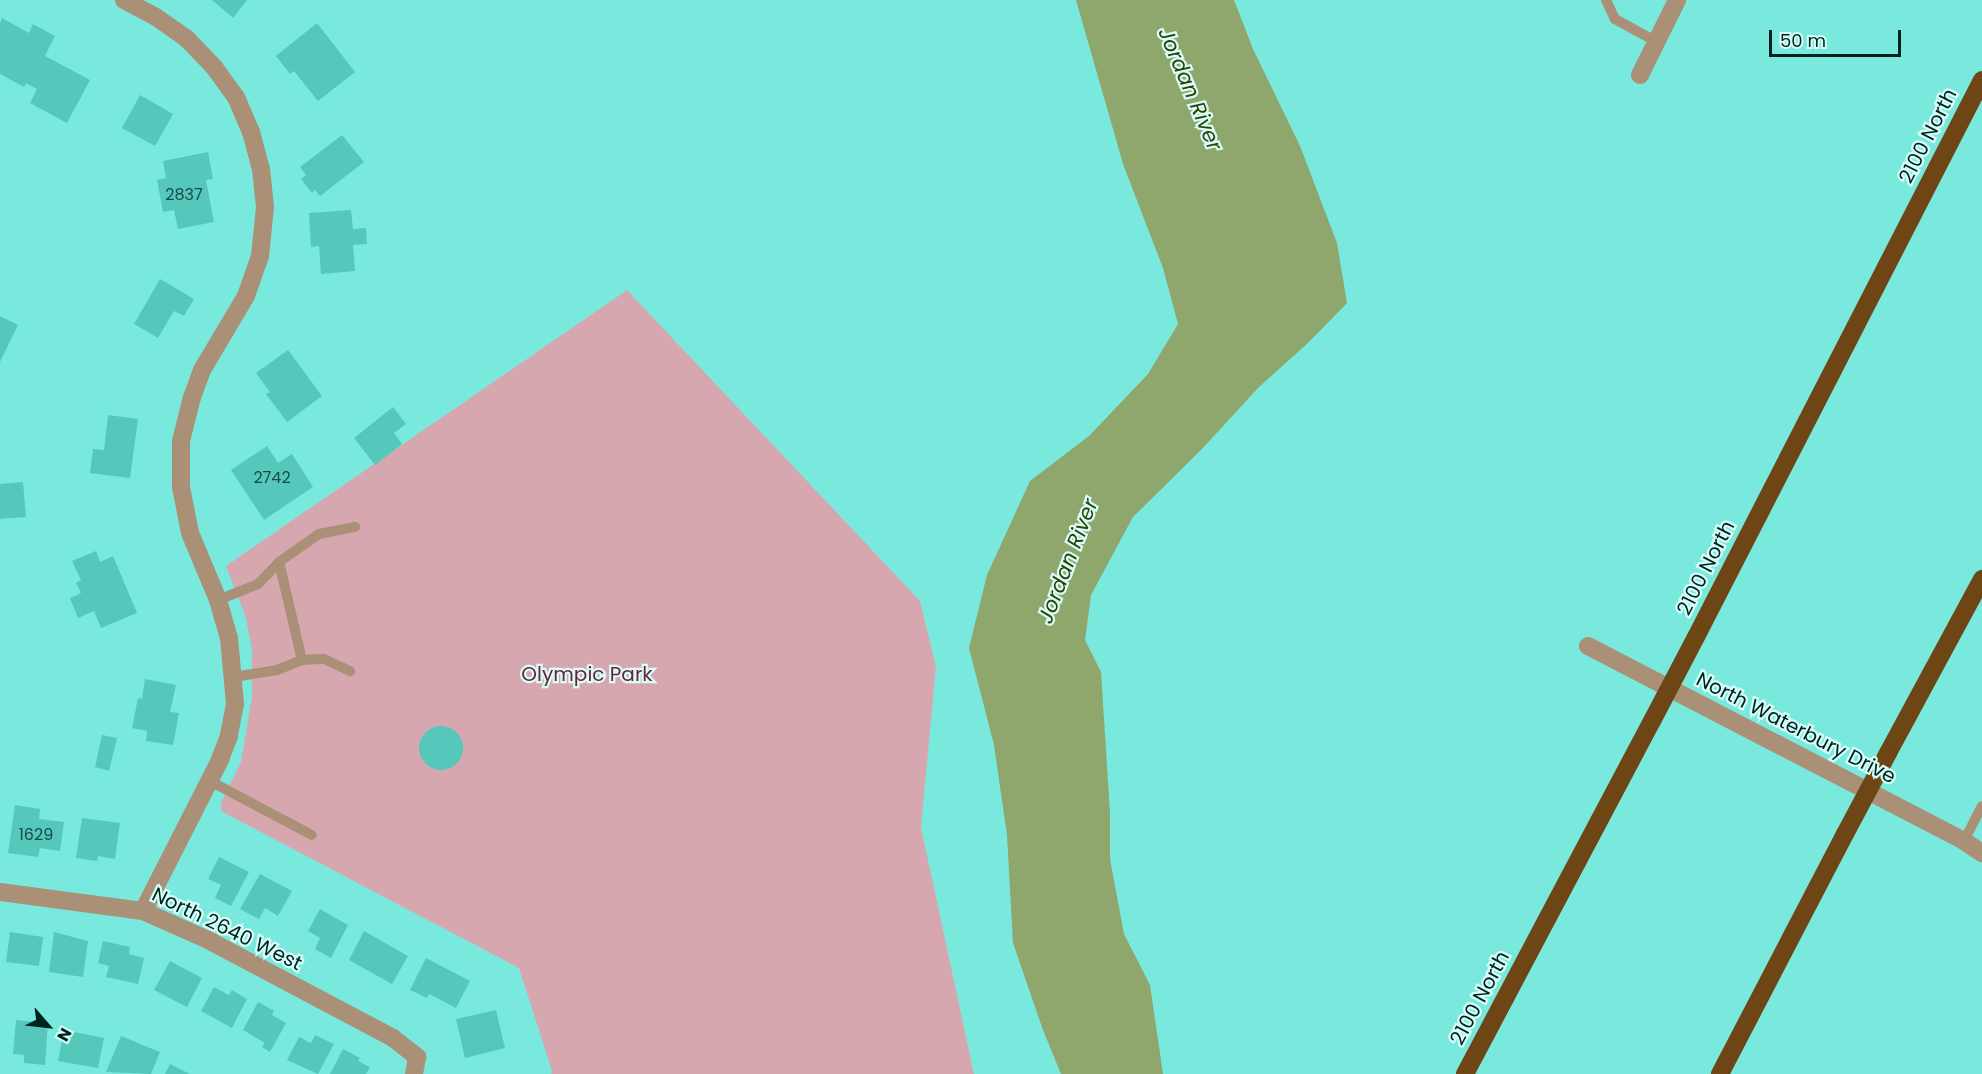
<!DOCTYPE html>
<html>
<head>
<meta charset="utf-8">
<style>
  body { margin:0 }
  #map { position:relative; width:1982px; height:1074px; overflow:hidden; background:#7ae9dd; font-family:Poppins,sans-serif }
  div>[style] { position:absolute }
  .green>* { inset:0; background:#d7a7b0 }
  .water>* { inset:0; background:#8fa66d }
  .building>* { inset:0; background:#56c7bb }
  .round { border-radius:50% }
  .lane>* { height:10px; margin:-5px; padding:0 5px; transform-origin:5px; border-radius:5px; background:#a99077 }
  .street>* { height:18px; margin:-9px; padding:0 9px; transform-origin:9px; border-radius:9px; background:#a99077 }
  .highway>* { height:18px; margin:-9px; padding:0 9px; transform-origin:9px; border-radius:9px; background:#6e4514 }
  .highway-bridge>* { height:18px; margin:-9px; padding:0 9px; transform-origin:9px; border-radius:9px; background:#6e4514 }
  span { translate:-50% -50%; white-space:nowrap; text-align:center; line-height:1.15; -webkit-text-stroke:4.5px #d6fdf8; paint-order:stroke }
  .number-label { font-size:16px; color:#164b46 }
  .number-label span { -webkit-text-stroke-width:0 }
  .street-label { font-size:20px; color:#00221f }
  .park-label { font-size:20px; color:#6e1e37 }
  .water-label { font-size:21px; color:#2e4100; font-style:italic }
  .north { position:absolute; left:18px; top:996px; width:60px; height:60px; -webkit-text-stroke:4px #d6fdf8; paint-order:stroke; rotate:118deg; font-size:16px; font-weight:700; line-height:24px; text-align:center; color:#00221f }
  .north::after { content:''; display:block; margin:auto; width:21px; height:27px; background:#00221f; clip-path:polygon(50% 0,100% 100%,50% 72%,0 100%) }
  .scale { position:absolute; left:1769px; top:30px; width:132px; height:27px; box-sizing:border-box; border:3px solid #00221f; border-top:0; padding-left:8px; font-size:18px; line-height:21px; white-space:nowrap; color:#00221f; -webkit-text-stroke:4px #d6fdf8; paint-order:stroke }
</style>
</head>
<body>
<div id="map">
  <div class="green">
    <div style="clip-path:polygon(627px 290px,920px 601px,936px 667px,921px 827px,974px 1074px,551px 1074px,552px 1071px,519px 968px,221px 811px,221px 803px,241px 762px,252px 696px,252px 649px,245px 615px,226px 566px)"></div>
  </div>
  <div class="water">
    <div style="clip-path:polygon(1076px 0,1234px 0,1253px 49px,1300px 146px,1337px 243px,1347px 303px,1308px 343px,1259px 387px,1201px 450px,1133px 517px,1091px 595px,1085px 640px,1101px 672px,1110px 813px,1110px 859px,1124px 934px,1150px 985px,1163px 1074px,1061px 1074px,1043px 1030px,1013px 943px,1007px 835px,994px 745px,969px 648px,987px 575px,1030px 481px,1089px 436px,1148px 374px,1178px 324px,1163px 268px,1123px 164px)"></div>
  </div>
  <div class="building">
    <div style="clip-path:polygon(212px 0,247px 0,233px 18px)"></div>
    <div style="clip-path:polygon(2px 18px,29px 33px,33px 24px,55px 36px,45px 56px,90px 80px,67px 123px,30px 103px,37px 89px,26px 83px,24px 87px,0 74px,0 23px)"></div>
    <div style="clip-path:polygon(317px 23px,355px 72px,318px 101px,294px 71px,290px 74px,276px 56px)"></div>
    <div style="clip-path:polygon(140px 95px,173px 114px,155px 146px,122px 128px)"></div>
    <div style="clip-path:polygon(342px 135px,364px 162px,320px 196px,315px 190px,312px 193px,301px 179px,306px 175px,300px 167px)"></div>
    <div style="clip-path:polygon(208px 152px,213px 179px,206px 180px,214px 222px,178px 229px,174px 210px,163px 212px,157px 180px,166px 178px,163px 161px)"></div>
    <div style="clip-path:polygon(351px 210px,353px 229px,366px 228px,367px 244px,353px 245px,355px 271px,321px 274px,319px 246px,311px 247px,309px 213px)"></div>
    <div style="clip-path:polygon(160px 279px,194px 299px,184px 316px,174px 311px,158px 338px,134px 324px)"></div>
    <div style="clip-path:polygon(0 316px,18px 325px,0 362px)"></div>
    <div style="clip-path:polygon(288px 350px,322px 396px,287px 422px,266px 394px,270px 392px,256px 373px)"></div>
    <div style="clip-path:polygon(393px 407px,406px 424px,394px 433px,402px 444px,375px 465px,354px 438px)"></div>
    <div style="clip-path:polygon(108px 415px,138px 419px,130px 478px,90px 473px,93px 449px,104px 450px)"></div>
    <div style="clip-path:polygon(267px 446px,278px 463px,292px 454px,313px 487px,264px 520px,231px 470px)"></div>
    <div style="clip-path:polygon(23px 482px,26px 517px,0 519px,0 484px)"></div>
    <div style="clip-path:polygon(96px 551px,100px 562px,113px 556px,137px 613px,101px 628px,94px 611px,78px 618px,70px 598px,81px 593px,76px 583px,81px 580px,72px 561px)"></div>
    <div style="clip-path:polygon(145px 679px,176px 685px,170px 712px,179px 713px,173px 745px,146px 741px,147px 731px,132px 728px,138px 698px,142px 699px)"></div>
    <div class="round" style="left:419px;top:726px;width:44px;height:44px"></div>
    <div style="clip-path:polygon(102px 735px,117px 738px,109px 771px,95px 767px)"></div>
    <div style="clip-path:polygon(15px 805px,40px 809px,39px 819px,64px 822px,60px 851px,40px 848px,38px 857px,8px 853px)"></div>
    <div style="clip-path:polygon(82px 818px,120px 823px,115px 859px,98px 856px,97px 861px,76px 858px)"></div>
    <div style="clip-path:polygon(219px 857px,249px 872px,231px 906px,215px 898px,221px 885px,208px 879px)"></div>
    <div style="clip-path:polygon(260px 874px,292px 891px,278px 916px,265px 908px,259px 919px,240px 909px)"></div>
    <div style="clip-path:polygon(320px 909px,348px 925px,331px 958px,315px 949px,320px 938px,308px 931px)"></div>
    <div style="clip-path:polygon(364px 931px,408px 956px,392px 984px,349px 960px)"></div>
    <div style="clip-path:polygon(10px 932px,43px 937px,39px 966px,6px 962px)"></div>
    <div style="clip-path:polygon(54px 932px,88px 941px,83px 977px,49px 972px)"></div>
    <div style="clip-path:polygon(103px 941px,130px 947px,129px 954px,144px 958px,138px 984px,106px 977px,109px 966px,98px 963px)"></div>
    <div style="clip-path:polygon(426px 958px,470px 981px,456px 1008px,429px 994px,427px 998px,410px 990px)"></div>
    <div style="clip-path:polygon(170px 961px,202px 978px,187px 1007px,154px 990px)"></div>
    <div style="clip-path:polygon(214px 987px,229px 995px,232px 990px,247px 999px,232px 1028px,201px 1011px)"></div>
    <div style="clip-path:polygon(258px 1002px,274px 1011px,272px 1015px,286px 1023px,270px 1052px,262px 1047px,265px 1043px,243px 1030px)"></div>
    <div style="clip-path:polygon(496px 1010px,505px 1048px,465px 1058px,456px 1019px)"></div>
    <div style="clip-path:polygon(16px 1020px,48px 1023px,45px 1065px,24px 1063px,24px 1055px,13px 1054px)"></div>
    <div style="clip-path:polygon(64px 1030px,104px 1038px,98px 1068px,58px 1061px)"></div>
    <div style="clip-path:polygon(315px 1035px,334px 1044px,318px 1074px,287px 1060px,299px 1037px,311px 1043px)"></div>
    <div style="clip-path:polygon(121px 1036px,160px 1052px,151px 1074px,106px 1072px)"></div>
    <div style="clip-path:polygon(343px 1049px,360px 1058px,358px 1061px,370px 1067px,366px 1074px,330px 1074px)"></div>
    <div style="clip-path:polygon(170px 1064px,190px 1074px,165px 1074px)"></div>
  </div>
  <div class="lane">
    <div style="left:1606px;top:0;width:21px;rotate:65deg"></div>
    <div style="left:1615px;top:19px;width:46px;rotate:28.8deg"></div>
    <div style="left:279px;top:562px;width:101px;rotate:76.8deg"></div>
    <div style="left:218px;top:600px;width:43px;rotate:-21.8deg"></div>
    <div style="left:258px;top:584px;width:30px;rotate:-46deg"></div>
    <div style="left:279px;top:562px;width:49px;rotate:-35deg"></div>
    <div style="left:319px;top:534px;width:37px;rotate:-11deg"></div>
    <div style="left:234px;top:677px;width:44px;rotate:-9.2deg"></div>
    <div style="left:277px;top:670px;width:27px;rotate:-22deg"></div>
    <div style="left:302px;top:660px;width:22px;rotate:-3deg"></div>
    <div style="left:324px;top:659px;width:29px;rotate:25deg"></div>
    <div style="left:210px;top:781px;width:115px;rotate:27.9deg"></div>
    <div style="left:1964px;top:841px;width:39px;rotate:-63deg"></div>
  </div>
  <div class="street">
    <div style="left:124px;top:0;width:36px;rotate:28deg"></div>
    <div style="left:156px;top:17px;width:38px;rotate:35deg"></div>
    <div style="left:187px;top:39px;width:39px;rotate:46deg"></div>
    <div style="left:214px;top:67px;width:37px;rotate:54deg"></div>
    <div style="left:236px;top:97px;width:38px;rotate:67deg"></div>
    <div style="left:251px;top:132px;width:38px;rotate:75deg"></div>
    <div style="left:261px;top:169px;width:38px;rotate:84deg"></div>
    <div style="left:265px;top:207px;width:49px;rotate:95.8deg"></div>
    <div style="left:260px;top:256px;width:42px;rotate:109.3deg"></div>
    <div style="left:246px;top:296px;width:86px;rotate:120.7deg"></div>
    <div style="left:202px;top:370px;width:29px;rotate:110deg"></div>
    <div style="left:192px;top:397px;width:45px;rotate:104deg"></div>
    <div style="left:181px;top:441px;width:46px;rotate:90deg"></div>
    <div style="left:181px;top:487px;width:47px;rotate:78.9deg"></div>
    <div style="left:190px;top:533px;width:73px;rotate:67.3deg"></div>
    <div style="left:218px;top:600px;width:40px;rotate:74deg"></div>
    <div style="left:229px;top:638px;width:66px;rotate:84.8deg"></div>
    <div style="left:235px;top:704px;width:33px;rotate:101deg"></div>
    <div style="left:229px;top:736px;width:26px;rotate:111deg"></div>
    <div style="left:220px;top:760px;width:169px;rotate:117deg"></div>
    <div style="left:1640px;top:75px;width:84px;rotate:-63.7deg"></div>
    <div style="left:1588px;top:646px;width:424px;rotate:27.4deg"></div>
    <div style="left:1964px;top:841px;width:22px;rotate:34deg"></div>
    <div style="left:0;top:892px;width:144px;rotate:7.6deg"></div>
    <div style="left:143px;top:911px;width:71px;rotate:24deg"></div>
    <div style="left:208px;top:940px;width:209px;rotate:27.9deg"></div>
    <div style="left:393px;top:1038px;width:31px;rotate:38deg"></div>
    <div style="left:417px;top:1057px;width:17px;rotate:100deg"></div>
  </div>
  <div class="highway">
    <div style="left:1696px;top:637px;width:626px;rotate:-62.82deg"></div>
    <div style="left:1888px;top:753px;width:198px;rotate:-61.6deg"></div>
    <div style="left:1465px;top:1074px;width:399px;rotate:-62.1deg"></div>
    <div style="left:1720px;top:1074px;width:271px;rotate:-62.5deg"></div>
  </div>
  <div class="highway-bridge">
    <div style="left:1652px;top:721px;width:95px;rotate:-62.4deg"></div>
    <div style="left:1845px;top:834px;width:92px;rotate:-62deg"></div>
  </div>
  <div class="number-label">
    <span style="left:184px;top:195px">2837</span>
    <span style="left:272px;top:478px">2742</span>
    <span style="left:36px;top:835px">1629</span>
  </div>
  <div class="street-label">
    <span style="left:1928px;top:136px;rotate:-63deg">2100 North</span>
    <span style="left:1706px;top:568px;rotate:-63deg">2100 North</span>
    <span style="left:1796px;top:728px;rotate:27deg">North Waterbury Drive</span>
    <span style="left:227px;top:929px;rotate:26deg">North 2640 West</span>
    <span style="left:1480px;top:998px;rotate:-62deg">2100 North</span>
  </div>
  <div class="park-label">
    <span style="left:587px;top:674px">Olympic Park</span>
  </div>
  <div class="water-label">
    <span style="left:1190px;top:89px;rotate:67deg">Jordan River</span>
    <span style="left:1068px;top:561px;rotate:-69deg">Jordan River</span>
  </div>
  <div class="north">N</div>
  <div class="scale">50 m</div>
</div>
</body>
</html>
